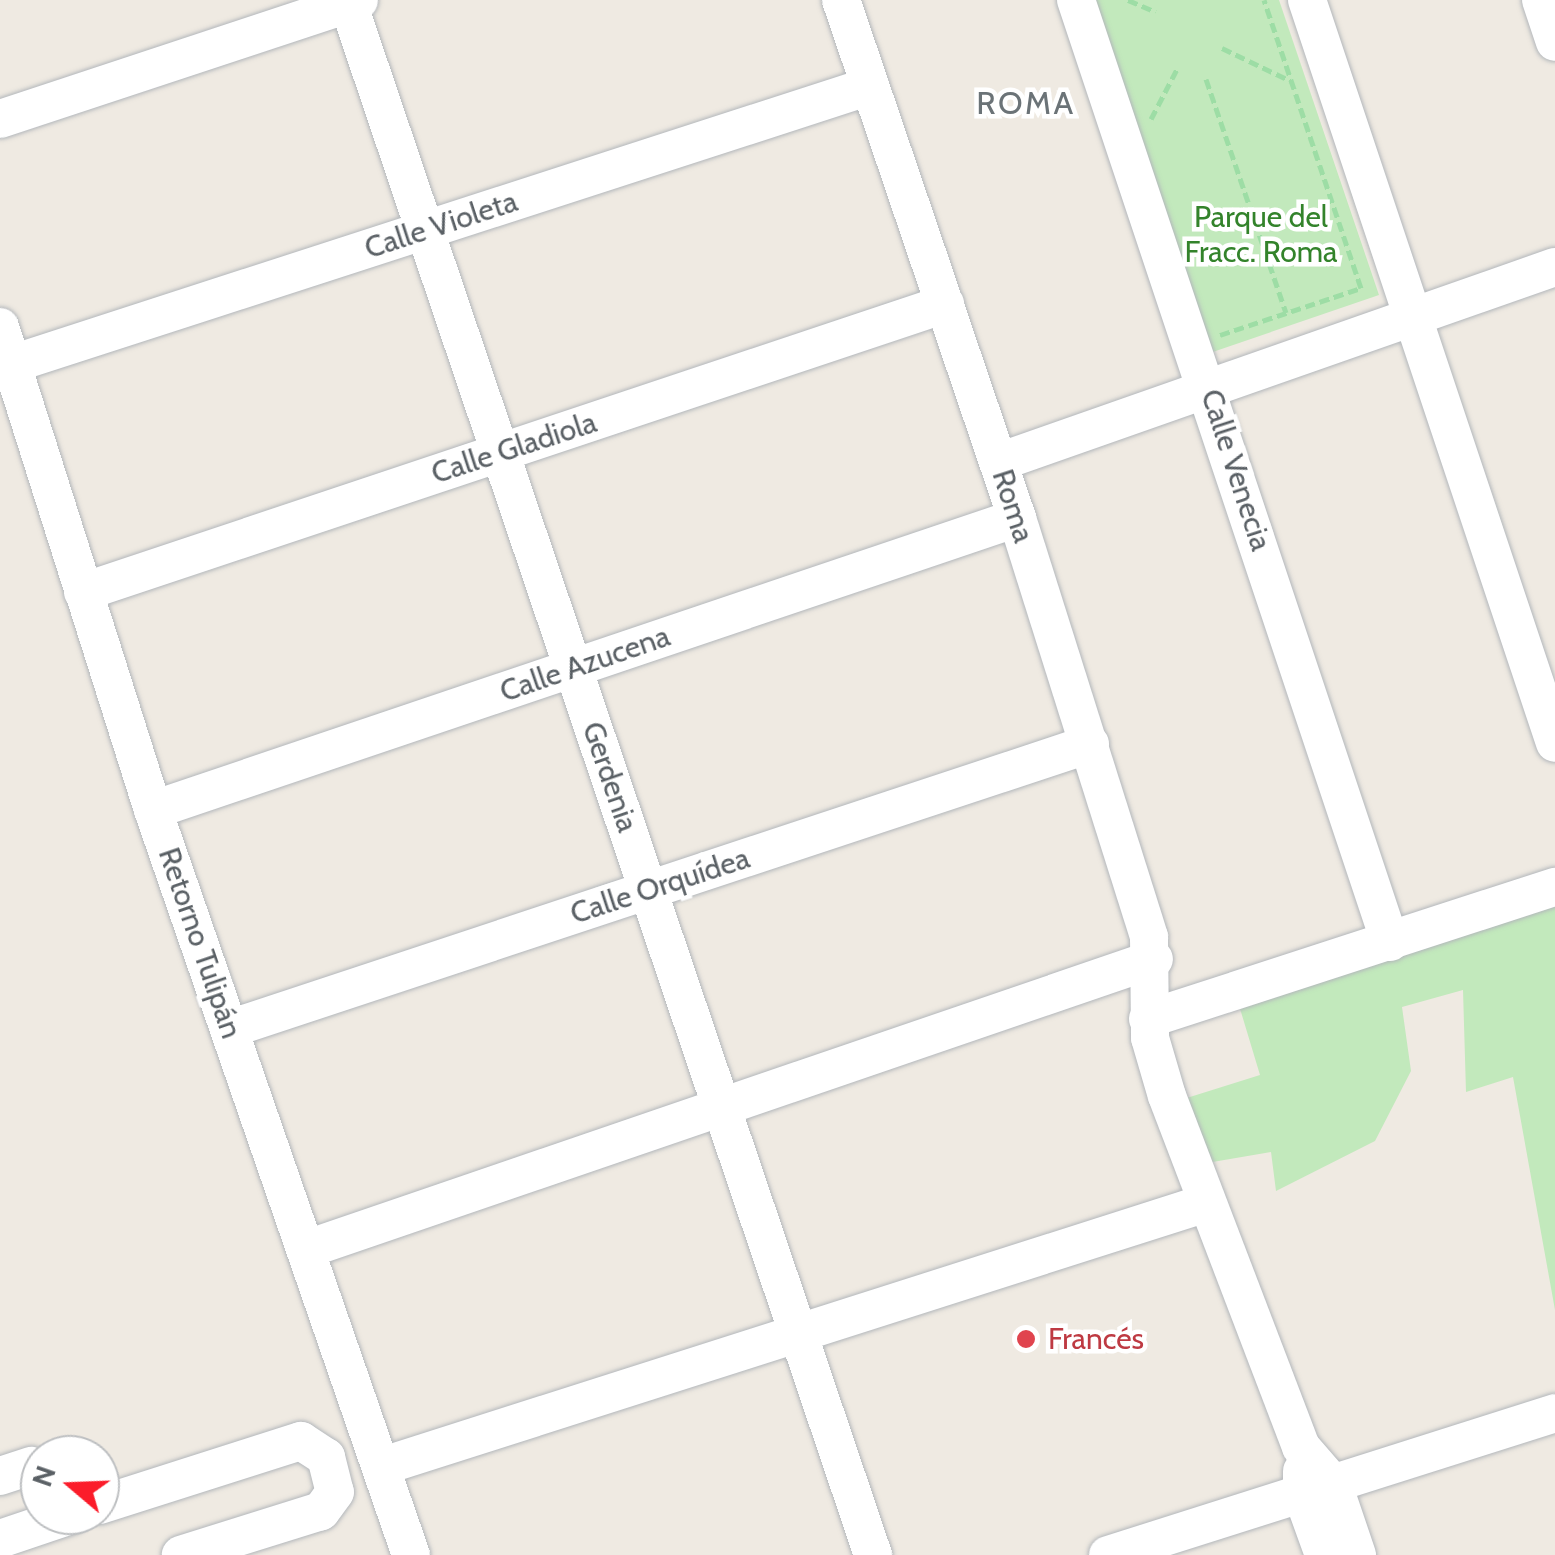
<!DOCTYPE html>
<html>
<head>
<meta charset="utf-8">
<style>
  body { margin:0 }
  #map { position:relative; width:1555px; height:1555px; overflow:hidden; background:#efeae2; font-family:Cabin,sans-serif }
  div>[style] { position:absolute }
  .green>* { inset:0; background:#c2e9bc }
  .path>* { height:5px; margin-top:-2.5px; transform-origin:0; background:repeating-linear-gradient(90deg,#9ddda5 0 10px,transparent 0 15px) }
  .roads { filter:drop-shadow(0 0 2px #b3b7bb) drop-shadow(0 0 2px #b3b7bb) }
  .minor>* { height:38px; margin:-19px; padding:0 19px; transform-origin:19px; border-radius:19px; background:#fff }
  .dots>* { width:28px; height:28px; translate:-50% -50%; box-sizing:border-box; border:5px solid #fff; border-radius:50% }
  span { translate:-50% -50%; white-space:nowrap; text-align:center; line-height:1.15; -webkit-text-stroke:9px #fff; paint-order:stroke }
  .park-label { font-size:30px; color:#33832b }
  .street-label { font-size:30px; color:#5a6065 }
  .health-label { font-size:30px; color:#be3a42 }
  .left { translate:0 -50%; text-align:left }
  .neighbourhood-label { font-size:32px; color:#6b7377; letter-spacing:2.5px }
  .north { position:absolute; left:20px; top:1435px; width:100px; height:100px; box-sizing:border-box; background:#fff; border:2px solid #bdbfc1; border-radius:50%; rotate:289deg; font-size:28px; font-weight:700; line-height:40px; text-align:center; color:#5a6065 }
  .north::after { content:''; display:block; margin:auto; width:35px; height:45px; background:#fb1c2a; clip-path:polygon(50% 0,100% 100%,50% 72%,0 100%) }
</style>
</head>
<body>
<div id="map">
  <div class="green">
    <div style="clip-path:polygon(1085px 0,1279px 0,1379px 295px,1204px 355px)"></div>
    <div style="clip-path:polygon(1555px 896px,1555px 1310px,1513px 1077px,1466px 1092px,1463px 990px,1402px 1007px,1411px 1071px,1375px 1141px,1276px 1191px,1271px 1152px,1195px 1165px,1174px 1102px,1260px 1075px,1238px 1002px)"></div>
  </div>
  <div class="path">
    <div style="left:1128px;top:0;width:30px;rotate:23deg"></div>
    <div style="left:1222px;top:48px;width:76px;rotate:25.6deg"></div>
    <div style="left:1206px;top:79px;width:247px;rotate:71.1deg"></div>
    <div style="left:1151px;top:119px;width:56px;rotate:-62.5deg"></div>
    <div style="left:1220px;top:335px;width:149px;rotate:-18.4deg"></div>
    <div style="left:1361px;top:288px;width:304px;rotate:-108.6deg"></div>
  </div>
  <div class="roads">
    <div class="minor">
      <div style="left:347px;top:0;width:1642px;rotate:71.31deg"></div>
      <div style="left:841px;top:0;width:547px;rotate:71.23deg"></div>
      <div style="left:1017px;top:518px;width:439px;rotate:72.5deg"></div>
      <div style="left:1149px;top:937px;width:101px;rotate:89.4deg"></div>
      <div style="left:1150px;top:1038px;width:60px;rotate:73.7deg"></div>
      <div style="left:1167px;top:1096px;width:376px;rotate:69.1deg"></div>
      <div style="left:1301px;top:1447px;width:49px;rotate:49.1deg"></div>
      <div style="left:1333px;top:1484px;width:75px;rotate:71.3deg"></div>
      <div style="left:1076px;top:0;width:993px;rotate:71.57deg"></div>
      <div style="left:1307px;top:0;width:783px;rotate:71.54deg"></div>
      <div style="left:1541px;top:0;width:44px;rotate:71.6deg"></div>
      <div style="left:0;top:119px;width:378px;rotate:-18.3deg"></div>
      <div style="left:0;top:327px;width:507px;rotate:72.42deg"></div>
      <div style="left:153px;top:810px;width:788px;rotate:70.9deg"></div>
      <div style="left:12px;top:364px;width:902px;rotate:-17.95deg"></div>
      <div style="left:999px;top:462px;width:589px;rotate:-19.33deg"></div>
      <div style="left:83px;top:592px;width:909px;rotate:-18.47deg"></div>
      <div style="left:153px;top:810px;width:912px;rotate:-18.67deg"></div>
      <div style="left:1148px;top:1019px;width:428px;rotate:-18deg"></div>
      <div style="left:229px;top:1029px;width:907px;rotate:-18.32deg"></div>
      <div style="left:310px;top:1248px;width:892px;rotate:-18.9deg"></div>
      <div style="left:383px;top:1466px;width:864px;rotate:-17.72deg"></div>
      <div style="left:1302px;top:1471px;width:23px;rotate:90deg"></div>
      <div style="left:1302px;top:1494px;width:65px;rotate:70.2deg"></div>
      <div style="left:0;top:1476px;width:33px;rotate:-18deg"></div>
      <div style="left:100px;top:1505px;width:211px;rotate:-17.7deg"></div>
      <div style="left:301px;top:1441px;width:30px;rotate:33deg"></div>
      <div style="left:326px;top:1457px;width:36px;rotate:76deg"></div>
      <div style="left:335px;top:1492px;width:24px;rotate:126deg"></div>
      <div style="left:321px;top:1511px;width:147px;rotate:162.6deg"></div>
      <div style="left:0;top:1539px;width:75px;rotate:-18.7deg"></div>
      <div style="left:1108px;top:1555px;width:469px;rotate:-17.6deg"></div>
    </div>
  </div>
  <div class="dots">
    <div style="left:1026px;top:1339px;background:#e0444e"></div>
  </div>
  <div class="park-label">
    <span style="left:1261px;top:234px">Parque del<br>Fracc. Roma</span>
  </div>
  <div class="street-label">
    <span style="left:441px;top:225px;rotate:-18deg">Calle Violeta</span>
    <span style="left:514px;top:448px;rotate:-18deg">Calle Gladiola</span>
    <span style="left:1236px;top:470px;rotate:72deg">Calle Venecia</span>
    <span style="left:1013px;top:506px;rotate:72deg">Roma</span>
    <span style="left:585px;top:664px;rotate:-19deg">Calle Azucena</span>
    <span style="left:610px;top:777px;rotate:71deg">Gerdenia</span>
    <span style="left:660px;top:886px;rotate:-18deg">Calle Orquídea</span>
    <span style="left:200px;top:943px;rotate:71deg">Retorno Tulipán</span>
  </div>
  <div class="health-label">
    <span class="left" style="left:1048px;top:1339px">Francés</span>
  </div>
  <div class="neighbourhood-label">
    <span style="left:1026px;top:103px">ROMA</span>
  </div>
  <div class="north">N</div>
</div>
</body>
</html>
